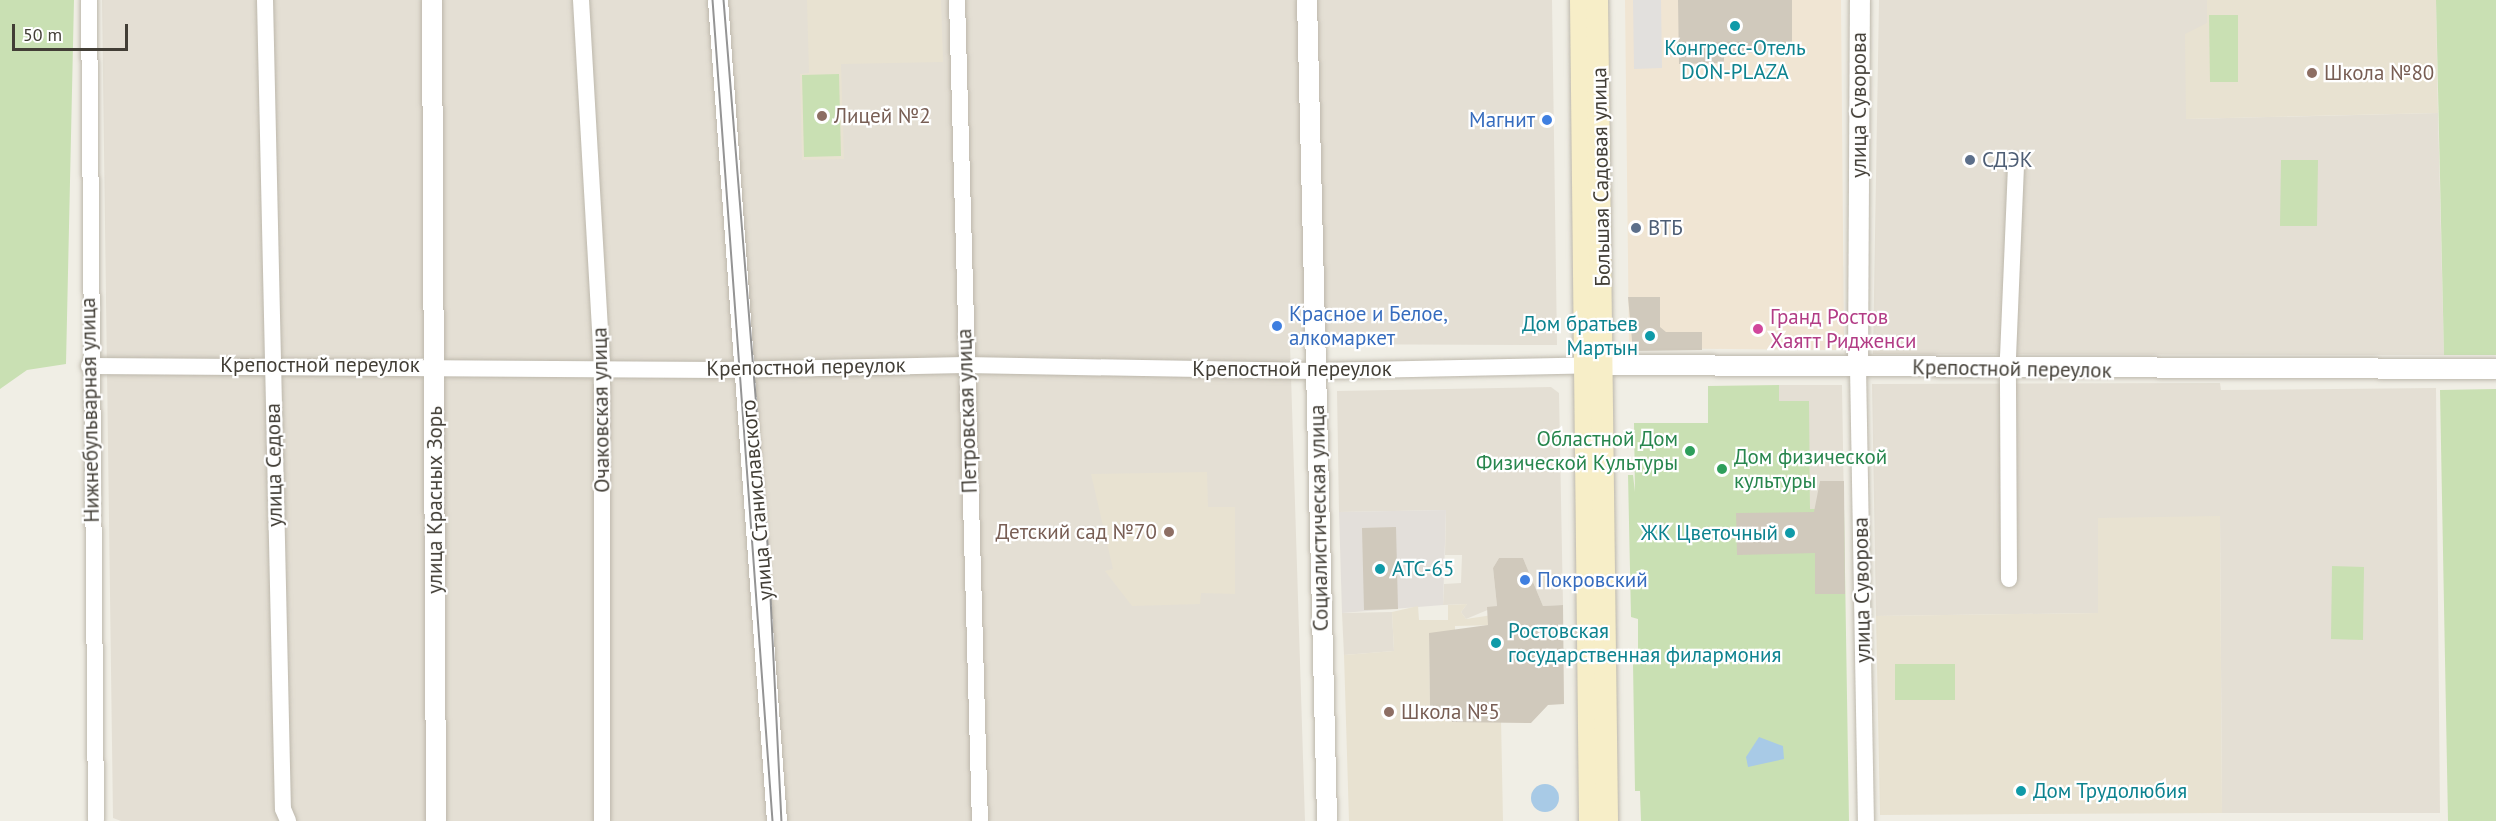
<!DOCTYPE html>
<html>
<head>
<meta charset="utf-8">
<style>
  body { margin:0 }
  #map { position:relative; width:2496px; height:821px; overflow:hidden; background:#f0eee5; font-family:"PT Sans",sans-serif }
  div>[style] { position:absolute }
  .residential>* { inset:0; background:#e4dfd4 }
  .commercial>* { inset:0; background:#f0e5d3 }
  .industrial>* { inset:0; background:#e3dfda }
  .education>* { inset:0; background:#e8e2d1 }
  .green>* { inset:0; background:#c9e0b3 }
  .parking>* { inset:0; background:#e2e0dd }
  .water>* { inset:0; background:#a8cae6 }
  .round { border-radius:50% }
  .building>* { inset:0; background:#d0c9bc }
  .roads { filter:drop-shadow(0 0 2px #bdb8ac) drop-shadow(0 0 2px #bdb8ac) }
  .minor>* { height:16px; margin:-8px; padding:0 8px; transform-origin:8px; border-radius:8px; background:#fff }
  .tertiary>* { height:20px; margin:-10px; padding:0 10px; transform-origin:10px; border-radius:10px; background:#fff }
  .secondary>* { height:22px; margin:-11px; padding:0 11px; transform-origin:11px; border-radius:11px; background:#f7eec8 }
  .tram>* { height:1.5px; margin:-0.75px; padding:0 0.75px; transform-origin:0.75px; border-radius:0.75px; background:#949494 }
  .dots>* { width:16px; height:16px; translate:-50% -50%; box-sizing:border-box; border:3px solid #fff; border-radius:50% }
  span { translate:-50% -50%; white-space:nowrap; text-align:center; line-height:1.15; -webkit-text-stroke:4.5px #fff; paint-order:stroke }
  .culture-label { font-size:21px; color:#0d838f }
  .right { translate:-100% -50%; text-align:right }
  .left { translate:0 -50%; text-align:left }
  .education-label { font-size:21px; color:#785e54 }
  .street-label { font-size:21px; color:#423e36 }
  .shop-label { font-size:21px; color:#366cbe }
  .service-label { font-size:21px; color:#4e5e75 }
  .hotel-label { font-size:21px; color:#b23c85 }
  .leisure-label { font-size:21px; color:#27864d }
  .scale { position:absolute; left:12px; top:24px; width:116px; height:27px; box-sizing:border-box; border:3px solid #423e36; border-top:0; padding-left:8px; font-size:18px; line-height:21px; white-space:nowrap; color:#423e36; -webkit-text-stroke:4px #fff; paint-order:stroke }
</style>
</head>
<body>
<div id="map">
  <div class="residential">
    <div style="clip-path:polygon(102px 0,1552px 0,1557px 345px,1290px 344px,1305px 821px,121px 821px,113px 818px)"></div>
    <div style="clip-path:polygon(1879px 0,2207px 0,2207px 23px,2187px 119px,2438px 113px,2444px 355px,1873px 354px)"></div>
    <div style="clip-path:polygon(2220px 383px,2221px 390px,2436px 388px,2440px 813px,2222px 813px,2220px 516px,2098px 613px,1876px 616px,1872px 384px)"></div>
    <div style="clip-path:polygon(1779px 385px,1842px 385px,1844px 508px,1810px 509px,1808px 401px,1779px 401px)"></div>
    <div style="clip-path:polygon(1551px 387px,1559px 393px,1563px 605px,1543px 606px,1523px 558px,1499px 558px,1493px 568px,1497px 606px,1466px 619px,1461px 612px,1467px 604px,1443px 605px,1444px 584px,1461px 583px,1462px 555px,1445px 555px,1446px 510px,1339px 512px,1337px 391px)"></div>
    <div style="clip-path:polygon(1392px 612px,1394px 651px,1344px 655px,1342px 613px)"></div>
  </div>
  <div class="commercial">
    <div style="clip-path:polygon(1625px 0,1841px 0,1844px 350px,1629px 348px)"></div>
  </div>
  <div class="industrial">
    <div style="clip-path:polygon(1446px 510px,1443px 605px,1342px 613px,1339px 512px)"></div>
  </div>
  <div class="education">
    <div style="clip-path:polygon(807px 0,941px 0,943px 62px,841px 64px,844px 159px,802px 160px,800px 74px,809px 73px)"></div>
    <div style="clip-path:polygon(2207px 0,2436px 0,2438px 113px,2186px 119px,2185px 34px,2207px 23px)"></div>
    <div style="clip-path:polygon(1207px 472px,1208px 507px,1235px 507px,1235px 594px,1201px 593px,1200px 604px,1132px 606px,1105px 571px,1113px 569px,1091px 474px)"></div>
    <div style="clip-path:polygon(2220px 516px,2222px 813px,1880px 815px,1876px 616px,2098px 613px,2098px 518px)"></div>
    <div style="clip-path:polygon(1467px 604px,1461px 612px,1466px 619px,1499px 614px,1499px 625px,1455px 626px,1455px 633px,1429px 633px,1430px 708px,1437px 717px,1452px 716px,1452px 722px,1501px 718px,1503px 821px,1349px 821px,1344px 655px,1394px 651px,1392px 612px,1418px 606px,1419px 620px,1448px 620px,1448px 605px)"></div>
  </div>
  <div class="green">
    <div style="clip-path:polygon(0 0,74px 0,66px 364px,27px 370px,0 389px)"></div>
    <div style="clip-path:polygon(2436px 0,2496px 0,2496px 355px,2444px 355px)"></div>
    <div style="clip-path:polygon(2209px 15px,2238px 15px,2238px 82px,2210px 82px)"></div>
    <div style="clip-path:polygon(839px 74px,841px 156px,804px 157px,802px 75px)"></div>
    <div style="clip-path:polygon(2281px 160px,2318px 160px,2317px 226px,2280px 226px)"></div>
    <div style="clip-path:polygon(1779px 385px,1779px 401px,1809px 401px,1810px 509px,1844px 508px,1849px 821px,1641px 821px,1640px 791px,1635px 791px,1633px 663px,1638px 663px,1638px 619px,1631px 617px,1628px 475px,1633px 475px,1635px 492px,1634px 423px,1708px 423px,1708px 386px)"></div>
    <div style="clip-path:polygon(2496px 389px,2496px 821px,2448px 821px,2440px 390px)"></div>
    <div style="clip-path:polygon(2332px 566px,2364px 567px,2363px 640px,2331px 639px)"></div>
    <div style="clip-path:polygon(1895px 664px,1955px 664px,1955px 700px,1895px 700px)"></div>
  </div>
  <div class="parking">
    <div style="clip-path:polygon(1633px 0,1661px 0,1662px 68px,1634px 69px)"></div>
  </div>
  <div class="water">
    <div style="clip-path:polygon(1759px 737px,1783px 746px,1784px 759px,1748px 767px,1746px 757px)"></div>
    <div class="round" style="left:1531px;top:784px;width:28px;height:28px"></div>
  </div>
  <div class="building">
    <div style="clip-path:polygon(1678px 0,1792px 0,1792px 52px,1724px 53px,1724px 63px,1679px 64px)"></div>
    <div style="clip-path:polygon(1628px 297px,1660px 297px,1660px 327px,1666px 332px,1702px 332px,1702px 350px,1633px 351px)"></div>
    <div style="clip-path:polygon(1820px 481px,1844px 481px,1845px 594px,1815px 594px,1815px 553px,1737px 555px,1736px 513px,1814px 512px)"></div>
    <div style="clip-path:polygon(1396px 527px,1398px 609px,1364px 610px,1362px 528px)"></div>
    <div style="clip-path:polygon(1499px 558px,1523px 558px,1543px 606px,1563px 605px,1564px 704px,1548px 705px,1531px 723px,1452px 722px,1452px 716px,1437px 717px,1430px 708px,1429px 633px,1488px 625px,1487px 607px,1497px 606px,1493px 568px)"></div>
  </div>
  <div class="roads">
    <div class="minor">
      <div style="left:89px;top:0;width:820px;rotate:89.51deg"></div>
      <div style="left:265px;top:0;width:809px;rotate:88.73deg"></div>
      <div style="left:283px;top:809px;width:13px;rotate:67deg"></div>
      <div style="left:581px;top:0;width:367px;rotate:86.7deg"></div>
      <div style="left:602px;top:366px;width:455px;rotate:90deg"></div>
      <div style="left:957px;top:0;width:821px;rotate:88.4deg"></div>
      <div style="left:89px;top:366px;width:634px;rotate:0.36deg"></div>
      <div style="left:723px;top:370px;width:242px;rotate:-1.2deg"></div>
      <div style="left:965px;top:365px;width:350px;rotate:1deg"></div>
      <div style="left:1315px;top:371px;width:279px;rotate:-1.2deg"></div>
      <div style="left:1858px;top:367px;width:454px;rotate:89deg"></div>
      <div style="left:2009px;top:579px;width:222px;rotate:-90.3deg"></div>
      <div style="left:2008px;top:357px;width:194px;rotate:-87.6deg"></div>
    </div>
    <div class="tertiary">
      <div style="left:432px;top:0;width:821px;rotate:89.72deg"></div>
      <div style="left:718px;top:0;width:823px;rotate:85.89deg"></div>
      <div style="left:1307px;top:0;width:821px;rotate:88.6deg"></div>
      <div style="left:1604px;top:365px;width:892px;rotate:0.26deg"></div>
      <div style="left:1858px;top:367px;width:367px;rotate:-89.7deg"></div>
    </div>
    <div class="secondary">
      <div style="left:1581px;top:0;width:821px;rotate:89.37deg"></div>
      <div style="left:1597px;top:0;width:821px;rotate:89.3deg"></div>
    </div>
  </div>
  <div class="tram">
    <div style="left:713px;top:0;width:823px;rotate:85.82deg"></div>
    <div style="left:724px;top:0;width:559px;rotate:85.38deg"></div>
    <div style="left:769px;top:557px;width:264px;rotate:87.2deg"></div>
  </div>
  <div class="dots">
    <div style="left:1735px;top:26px;background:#0f9aa8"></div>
    <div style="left:2312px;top:73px;background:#8d6e63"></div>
    <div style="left:822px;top:116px;background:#8d6e63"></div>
    <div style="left:1547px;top:120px;background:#3f7fe0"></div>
    <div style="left:1970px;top:160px;background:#5c6f8a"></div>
    <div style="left:1636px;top:228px;background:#5c6f8a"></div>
    <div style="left:1277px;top:326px;background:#3f7fe0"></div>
    <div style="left:1758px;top:329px;background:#d1479c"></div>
    <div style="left:1650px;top:336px;background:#0f9aa8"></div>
    <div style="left:1690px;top:451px;background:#2e9e5b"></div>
    <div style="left:1722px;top:469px;background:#2e9e5b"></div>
    <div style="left:1169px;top:532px;background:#8d6e63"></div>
    <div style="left:1790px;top:533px;background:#0f9aa8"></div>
    <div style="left:1380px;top:569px;background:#0f9aa8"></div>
    <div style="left:1525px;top:580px;background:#3f7fe0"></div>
    <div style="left:1496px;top:643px;background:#0f9aa8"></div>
    <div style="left:1389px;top:712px;background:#8d6e63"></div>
    <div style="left:2021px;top:791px;background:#0f9aa8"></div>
  </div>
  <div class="culture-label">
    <span style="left:1735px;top:60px">Конгресс-Отель<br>DON-PLAZA</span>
    <span class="right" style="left:1638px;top:336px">Дом братьев<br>Мартын</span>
    <span class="right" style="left:1778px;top:533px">ЖК Цветочный</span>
    <span class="left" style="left:1392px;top:569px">АТС-65</span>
    <span class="left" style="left:1508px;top:643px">Ростовская<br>государственная филармония</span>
    <span class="left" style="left:2033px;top:791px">Дом Трудолюбия</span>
  </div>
  <div class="education-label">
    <span class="left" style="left:2324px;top:73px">Школа №80</span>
    <span class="left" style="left:834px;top:116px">Лицей №2</span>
    <span class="right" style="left:1157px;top:532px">Детский сад №70</span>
    <span class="left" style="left:1401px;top:712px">Школа №5</span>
  </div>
  <div class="street-label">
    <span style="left:1859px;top:105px;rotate:-90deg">улица Суворова</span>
    <span style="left:1601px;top:177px;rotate:-91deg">Большая Садовая улица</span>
    <span style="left:320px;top:365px">Крепостной переулок</span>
    <span style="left:806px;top:367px;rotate:-1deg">Крепостной переулок</span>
    <span style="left:1292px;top:369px">Крепостной переулок</span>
    <span style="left:2012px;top:369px;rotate:1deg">Крепостной переулок</span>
    <span style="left:90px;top:410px;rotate:-91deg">Нижнебульварная улица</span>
    <span style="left:601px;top:410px;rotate:-91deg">Очаковская улица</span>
    <span style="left:967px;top:411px;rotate:-92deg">Петровская улица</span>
    <span style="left:274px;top:465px;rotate:-91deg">улица Седова</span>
    <span style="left:435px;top:500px;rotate:-90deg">улица Красных Зорь</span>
    <span style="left:757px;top:500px;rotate:-95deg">улица Станиславского</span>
    <span style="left:1319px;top:518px;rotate:-91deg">Социалистическая улица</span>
    <span style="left:1862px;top:590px;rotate:-91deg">улица Суворова</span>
  </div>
  <div class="shop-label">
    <span class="right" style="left:1535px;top:120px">Магнит</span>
    <span class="left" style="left:1289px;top:326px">Красное и Белое,<br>алкомаркет</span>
    <span class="left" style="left:1537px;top:580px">Покровский</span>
  </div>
  <div class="service-label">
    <span class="left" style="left:1982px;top:160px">СДЭК</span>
    <span class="left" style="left:1648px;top:228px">ВТБ</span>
  </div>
  <div class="hotel-label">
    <span class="left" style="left:1770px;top:329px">Гранд Ростов<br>Хаятт Ридженси</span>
  </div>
  <div class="leisure-label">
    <span class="right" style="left:1678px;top:451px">Областной Дом<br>Физической Культуры</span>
    <span class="left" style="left:1734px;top:469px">Дом физической<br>культуры</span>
  </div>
  <div class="scale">50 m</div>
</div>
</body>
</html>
